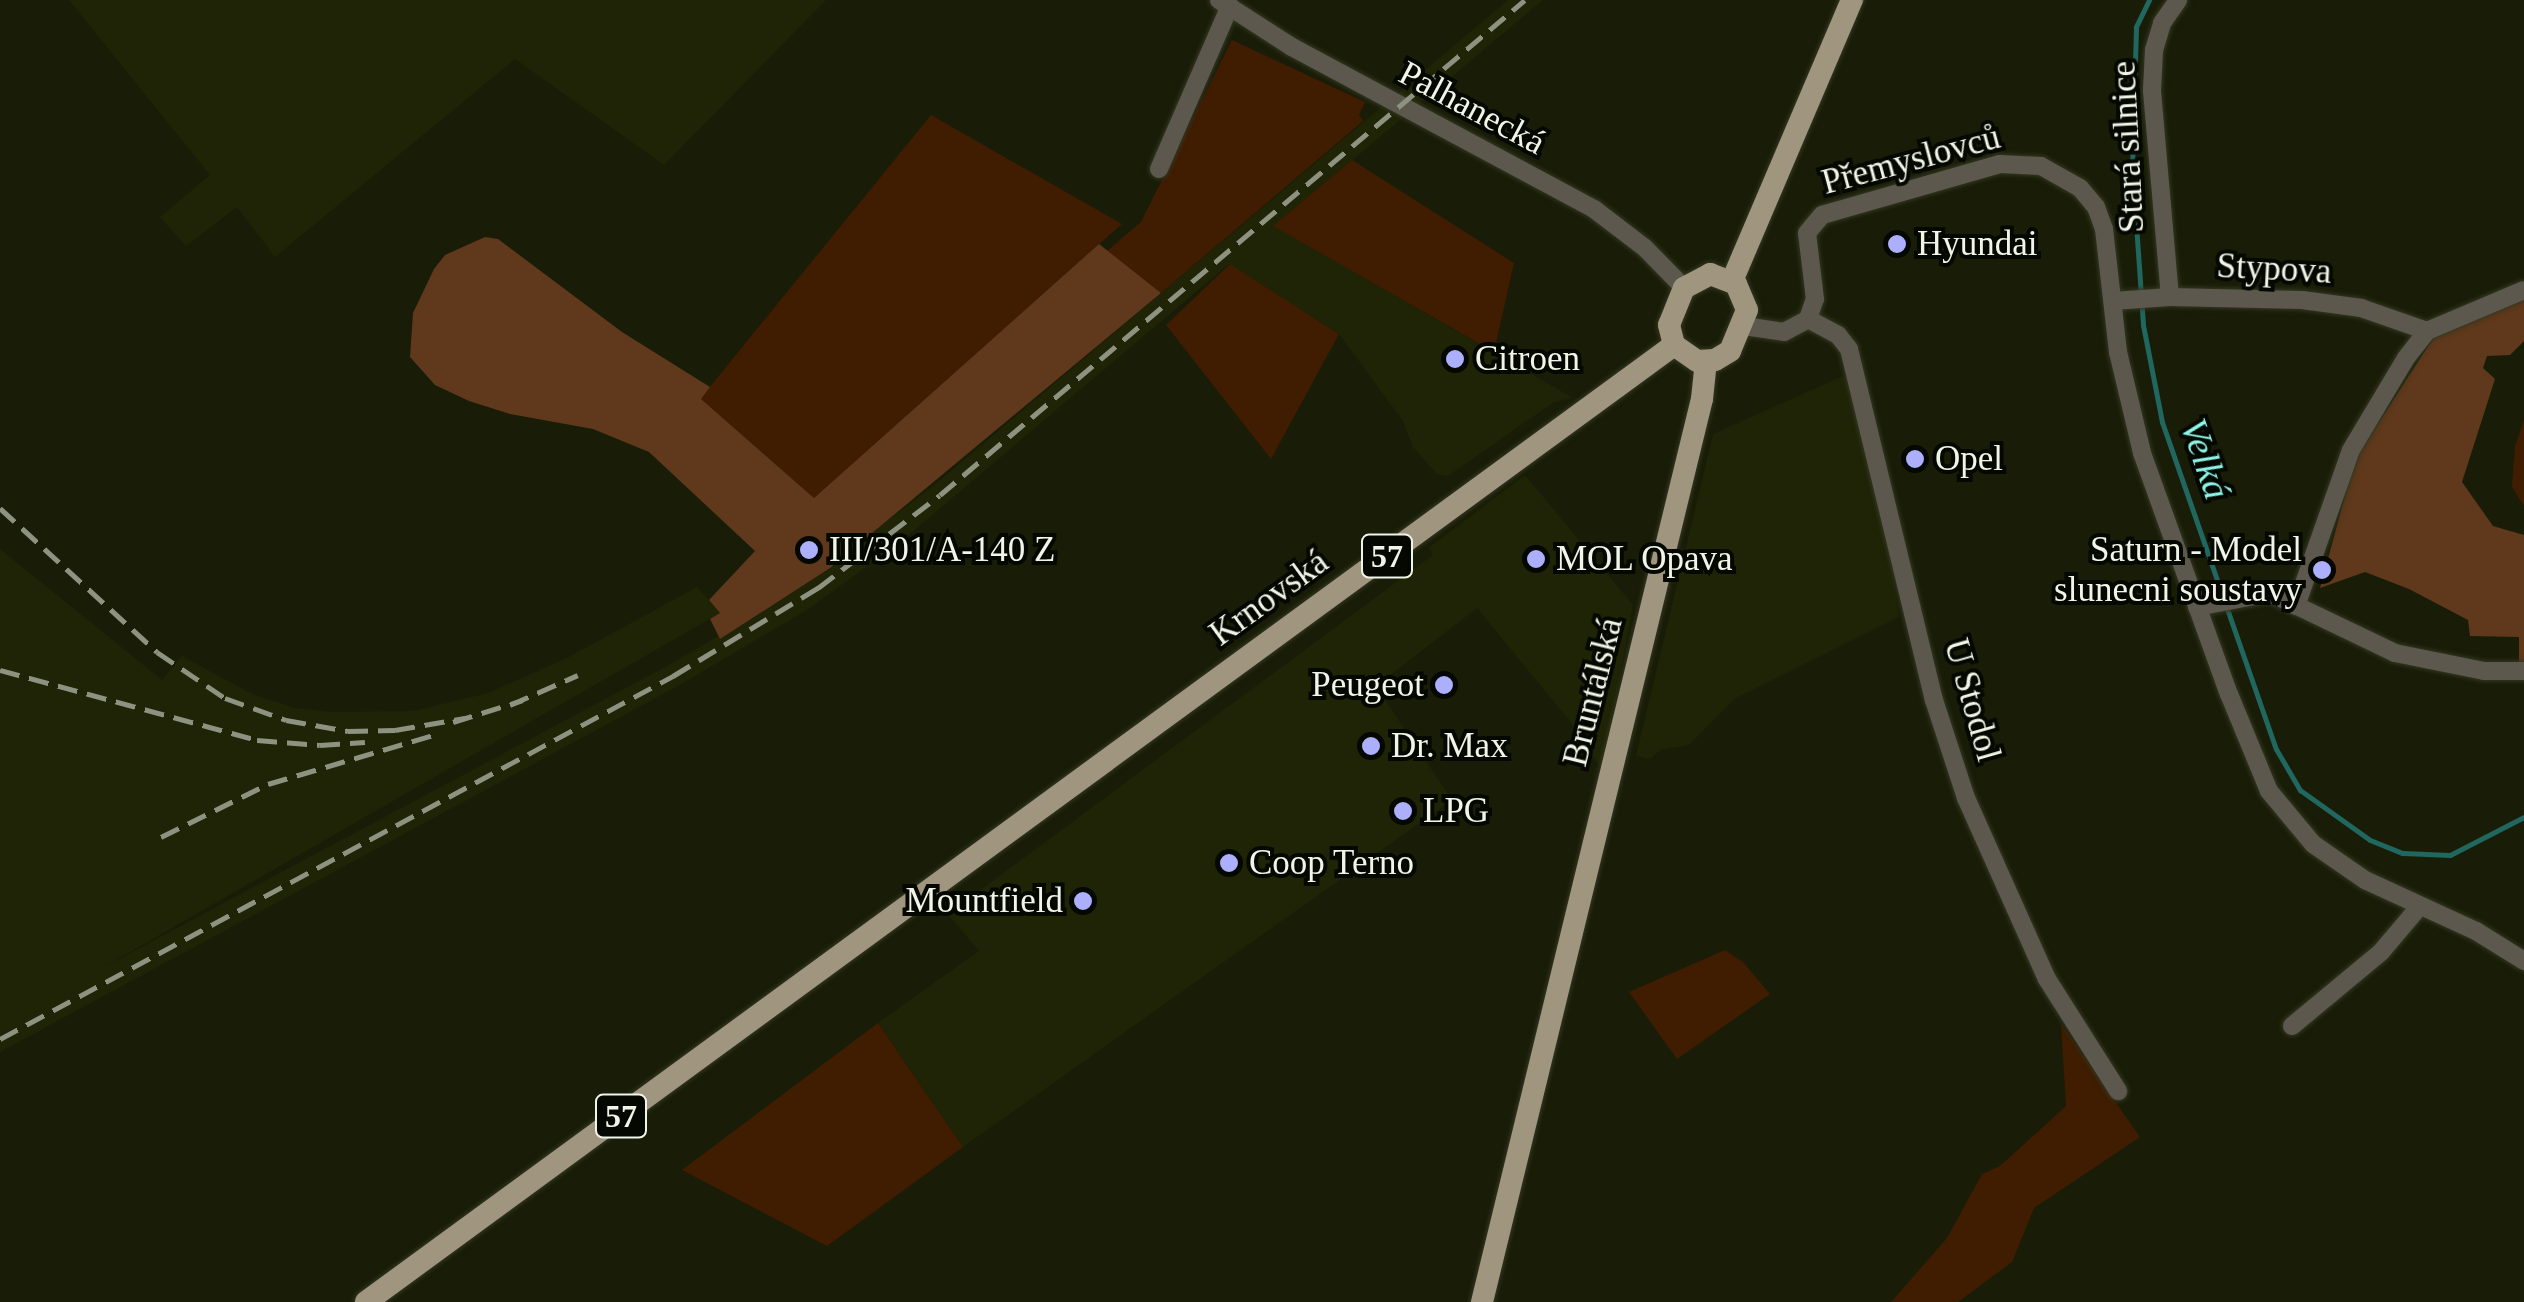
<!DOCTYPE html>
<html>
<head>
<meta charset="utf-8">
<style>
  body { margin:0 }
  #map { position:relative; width:2524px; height:1302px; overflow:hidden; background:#191d07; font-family:"Times New Roman",serif }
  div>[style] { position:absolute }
  .built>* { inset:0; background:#1e2405 }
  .green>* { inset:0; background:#401c01 }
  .forest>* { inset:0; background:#60381b }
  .stream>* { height:5px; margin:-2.5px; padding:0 2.5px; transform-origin:2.5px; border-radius:2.5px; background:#20675f }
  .roads { filter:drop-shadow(0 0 2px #333722) drop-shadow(0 0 2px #333722) }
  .minor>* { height:18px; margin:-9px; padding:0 9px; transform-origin:9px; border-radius:9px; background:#5d584d }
  .major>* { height:22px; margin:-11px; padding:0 11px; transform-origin:11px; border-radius:11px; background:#a0957f }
  .rail>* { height:5px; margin-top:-2.5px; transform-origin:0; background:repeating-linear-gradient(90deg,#8e9280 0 20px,transparent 0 30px) }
  .dots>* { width:28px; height:28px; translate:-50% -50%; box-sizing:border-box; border:5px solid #050701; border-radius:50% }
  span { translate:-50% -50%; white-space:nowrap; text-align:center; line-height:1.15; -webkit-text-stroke:8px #050701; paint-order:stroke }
  .shield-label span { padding:2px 8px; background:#050701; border:2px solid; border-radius:8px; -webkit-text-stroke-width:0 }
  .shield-label { font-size:32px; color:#f1f5e7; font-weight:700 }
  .street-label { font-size:35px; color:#f1f5e7 }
  .poi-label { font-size:35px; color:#f1f5e7 }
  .left { translate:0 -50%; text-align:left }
  .right { translate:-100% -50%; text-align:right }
  .water-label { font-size:38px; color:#8cf5e6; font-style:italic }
</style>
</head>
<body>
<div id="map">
  <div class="built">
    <div style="clip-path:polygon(69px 0,826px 0,664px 165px,515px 59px,275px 257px,237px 207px,186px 246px,160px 217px,210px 175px)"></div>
    <div style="clip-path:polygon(1508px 0,1543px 0,1274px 226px,1573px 398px,1554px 402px,1448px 476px,1437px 474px,1413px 447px,1403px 421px,1339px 334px,1229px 264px,899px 543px,807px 610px,678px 686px,0 1052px,0 549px,162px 680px,182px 656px,252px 694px,295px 708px,332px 712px,414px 711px,488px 693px,567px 658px,697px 587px,720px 613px,104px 967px,667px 666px,795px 591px,933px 486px)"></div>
    <div style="clip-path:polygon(1848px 374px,1882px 501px,1899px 617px,1734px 699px,1689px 745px,1660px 750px,1650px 759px,1636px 756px,1713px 434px)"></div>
    <div style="clip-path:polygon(1525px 475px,1633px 605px,1602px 770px,1569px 720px,1477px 608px,1376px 686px,1452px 800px,963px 1147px,878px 1023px,979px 951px,948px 914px,1433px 555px,1429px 547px)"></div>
  </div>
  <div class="green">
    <div style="clip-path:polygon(1232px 40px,1365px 102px,1359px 115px,1363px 121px,1161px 293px,1107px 251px,1141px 222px)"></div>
    <div style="clip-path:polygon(931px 115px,1122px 224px,814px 498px,700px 399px)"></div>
    <div style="clip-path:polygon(1352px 160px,1514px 263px,1494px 352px,1273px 226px)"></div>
    <div style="clip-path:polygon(1230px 264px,1339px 334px,1271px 459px,1166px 325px)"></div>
    <div style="clip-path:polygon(2524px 420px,2524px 506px,2512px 487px,2515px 446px)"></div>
    <div style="clip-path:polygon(1725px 950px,1743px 962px,1770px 994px,1677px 1059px,1629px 992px)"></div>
    <div style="clip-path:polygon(878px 1023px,963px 1147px,827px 1246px,682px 1170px)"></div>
    <div style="clip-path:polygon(2061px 1024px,2140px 1137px,2034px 1208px,2012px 1262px,1958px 1302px,1891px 1302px,1947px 1238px,1982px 1174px,2000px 1166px,2066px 1106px)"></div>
  </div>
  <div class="forest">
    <div style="clip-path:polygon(485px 237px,498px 239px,622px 332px,710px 387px,701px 399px,814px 498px,1099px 244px,1161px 293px,830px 568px,720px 639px,710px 619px,720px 613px,709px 600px,755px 551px,649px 452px,593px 429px,510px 414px,469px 401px,435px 385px,410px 357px,413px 313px,434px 269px,445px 255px)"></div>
    <div style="clip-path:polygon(2524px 297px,2524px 341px,2510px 355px,2487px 356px,2483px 368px,2495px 379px,2462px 482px,2493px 526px,2524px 535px,2524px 663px,2519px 664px,2519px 637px,2470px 636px,2468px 620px,2409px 589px,2365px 572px,2320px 588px,2355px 459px,2434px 337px)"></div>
  </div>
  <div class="stream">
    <div style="left:2149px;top:0;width:30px;rotate:116deg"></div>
    <div style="left:2136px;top:27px;width:140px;rotate:91.6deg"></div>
    <div style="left:2132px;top:167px;width:158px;rotate:86deg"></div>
    <div style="left:2143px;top:325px;width:99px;rotate:78.9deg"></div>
    <div style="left:2162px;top:422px;width:346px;rotate:70.8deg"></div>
    <div style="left:2276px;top:749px;width:48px;rotate:59.7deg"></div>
    <div style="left:2300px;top:790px;width:86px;rotate:35.5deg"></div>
    <div style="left:2370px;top:840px;width:35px;rotate:22deg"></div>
    <div style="left:2403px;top:853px;width:47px;rotate:2.4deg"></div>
    <div style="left:2450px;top:855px;width:83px;rotate:-27.2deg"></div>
  </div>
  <div class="roads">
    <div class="minor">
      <div style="left:1219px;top:0;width:87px;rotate:32.8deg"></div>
      <div style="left:1292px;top:47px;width:343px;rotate:28.2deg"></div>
      <div style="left:1594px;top:209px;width:64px;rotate:37.4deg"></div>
      <div style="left:1645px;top:248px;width:56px;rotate:45.7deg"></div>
      <div style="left:1159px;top:169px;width:178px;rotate:-66.5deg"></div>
      <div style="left:2170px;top:297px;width:208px;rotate:-95deg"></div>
      <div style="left:2152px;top:90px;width:40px;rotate:-87.1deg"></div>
      <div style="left:2154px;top:50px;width:28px;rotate:-73deg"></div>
      <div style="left:2162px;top:23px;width:28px;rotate:-55deg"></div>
      <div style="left:2113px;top:301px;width:57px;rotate:-4deg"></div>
      <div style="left:2170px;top:297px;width:132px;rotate:1.3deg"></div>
      <div style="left:2302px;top:300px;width:60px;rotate:7.7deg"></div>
      <div style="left:2361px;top:308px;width:70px;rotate:19.2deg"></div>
      <div style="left:1808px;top:319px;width:34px;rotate:28deg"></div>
      <div style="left:1838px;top:335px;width:18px;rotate:52deg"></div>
      <div style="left:1849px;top:349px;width:361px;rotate:76.4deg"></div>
      <div style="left:1934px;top:700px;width:103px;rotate:71.9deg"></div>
      <div style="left:1966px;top:798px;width:198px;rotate:65.9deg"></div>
      <div style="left:2047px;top:979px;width:133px;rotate:57.6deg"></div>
      <div style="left:1744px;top:326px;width:40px;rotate:8.5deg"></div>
      <div style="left:1784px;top:332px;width:27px;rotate:-28deg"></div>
      <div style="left:1808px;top:319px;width:21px;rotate:-71deg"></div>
      <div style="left:1815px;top:299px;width:66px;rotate:-96.9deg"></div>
      <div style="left:1807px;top:233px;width:23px;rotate:-50deg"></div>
      <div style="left:1822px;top:215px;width:185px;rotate:-16deg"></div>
      <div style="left:2000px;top:164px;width:41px;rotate:2.8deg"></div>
      <div style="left:2041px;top:166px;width:45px;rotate:29.4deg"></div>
      <div style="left:2080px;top:188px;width:25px;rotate:50deg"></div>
      <div style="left:2096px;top:207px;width:23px;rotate:70deg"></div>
      <div style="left:2104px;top:229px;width:124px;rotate:83.5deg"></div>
      <div style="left:2118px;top:352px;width:104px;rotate:76.6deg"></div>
      <div style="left:2142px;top:453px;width:256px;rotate:70.2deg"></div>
      <div style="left:2229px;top:694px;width:105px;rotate:67.6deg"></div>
      <div style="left:2269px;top:791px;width:69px;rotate:50.3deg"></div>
      <div style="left:2313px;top:844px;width:63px;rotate:34.7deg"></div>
      <div style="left:2365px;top:880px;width:122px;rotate:24.7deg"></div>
      <div style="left:2476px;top:931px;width:57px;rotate:32deg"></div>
      <div style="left:2296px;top:606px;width:165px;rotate:-70.6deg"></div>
      <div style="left:2351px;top:450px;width:107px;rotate:-59.1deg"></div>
      <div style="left:2406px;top:358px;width:34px;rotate:-52deg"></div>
      <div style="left:2427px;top:331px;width:105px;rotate:-22.9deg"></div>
      <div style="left:2197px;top:607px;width:74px;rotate:-10.9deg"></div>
      <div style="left:2270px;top:593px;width:139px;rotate:25.6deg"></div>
      <div style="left:2395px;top:653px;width:91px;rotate:11.4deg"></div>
      <div style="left:2484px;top:671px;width:40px"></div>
      <div style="left:2292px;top:1026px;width:116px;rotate:-39.7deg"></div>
      <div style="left:2381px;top:952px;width:59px;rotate:-49.8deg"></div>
    </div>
    <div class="major">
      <div style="left:1710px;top:274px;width:28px;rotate:21deg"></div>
      <div style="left:1736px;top:284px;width:28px;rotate:67deg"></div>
      <div style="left:1747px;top:310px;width:44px;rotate:112.5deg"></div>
      <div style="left:1730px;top:351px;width:17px;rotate:149deg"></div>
      <div style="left:1715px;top:360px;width:18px;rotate:177deg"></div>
      <div style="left:1697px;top:361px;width:28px;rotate:-145deg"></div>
      <div style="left:1674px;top:345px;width:21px;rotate:-104deg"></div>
      <div style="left:1669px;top:325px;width:40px;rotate:-68deg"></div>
      <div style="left:1684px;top:288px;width:30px;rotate:-28deg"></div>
      <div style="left:1732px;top:281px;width:306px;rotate:-66.9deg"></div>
      <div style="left:366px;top:1302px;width:1621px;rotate:-36.19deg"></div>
      <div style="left:1482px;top:1302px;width:929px;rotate:-76.31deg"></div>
      <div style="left:1702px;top:399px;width:37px;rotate:-84deg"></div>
    </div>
  </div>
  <div class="rail">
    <div style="left:0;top:508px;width:213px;rotate:42.5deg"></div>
    <div style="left:157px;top:652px;width:82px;rotate:34.1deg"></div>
    <div style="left:225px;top:698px;width:65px;rotate:19.8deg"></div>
    <div style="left:286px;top:720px;width:63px;rotate:10.1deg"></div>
    <div style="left:348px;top:731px;width:47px;rotate:-1.2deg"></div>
    <div style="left:395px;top:730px;width:71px;rotate:-9.7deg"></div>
    <div style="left:0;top:670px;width:266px;rotate:15.2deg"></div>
    <div style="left:257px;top:740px;width:63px;rotate:4.5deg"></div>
    <div style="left:320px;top:745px;width:45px;rotate:-3.8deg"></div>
    <div style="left:510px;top:705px;width:74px;rotate:-23.8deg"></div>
    <div style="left:453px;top:722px;width:73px;rotate:-17.4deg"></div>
    <div style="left:161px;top:837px;width:119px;rotate:-26.4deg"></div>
    <div style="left:268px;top:784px;width:179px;rotate:-16.5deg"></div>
    <div style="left:0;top:1039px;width:765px;rotate:-28.34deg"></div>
    <div style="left:673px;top:676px;width:170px;rotate:-31.3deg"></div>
    <div style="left:818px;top:588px;width:153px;rotate:-37.3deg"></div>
    <div style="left:940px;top:495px;width:766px;rotate:-40.24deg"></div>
  </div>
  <div class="dots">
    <div style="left:1897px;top:244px;background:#acaffb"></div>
    <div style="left:1455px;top:359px;background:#acaffb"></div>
    <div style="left:1915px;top:459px;background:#acaffb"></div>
    <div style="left:809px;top:550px;background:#acaffb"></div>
    <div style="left:1536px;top:559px;background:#acaffb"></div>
    <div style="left:2322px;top:570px;background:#acaffb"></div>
    <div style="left:1444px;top:685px;background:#acaffb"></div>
    <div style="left:1371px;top:746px;background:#acaffb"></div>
    <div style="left:1403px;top:811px;background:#acaffb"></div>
    <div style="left:1229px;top:863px;background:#acaffb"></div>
    <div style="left:1083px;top:901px;background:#acaffb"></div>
  </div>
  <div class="shield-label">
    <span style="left:1387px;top:556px">57</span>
    <span style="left:621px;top:1116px">57</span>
  </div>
  <div class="street-label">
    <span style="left:1472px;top:108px;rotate:28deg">Palhanecká</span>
    <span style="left:2128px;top:147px;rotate:-93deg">Stará silnice</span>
    <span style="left:1911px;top:160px;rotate:-15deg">Přemyslovců</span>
    <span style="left:2274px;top:269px;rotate:3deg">Stypova</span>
    <span style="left:1269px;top:598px;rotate:-36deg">Krnovská</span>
    <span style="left:1593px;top:692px;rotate:-76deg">Bruntálská</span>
    <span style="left:1972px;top:700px;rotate:74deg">U Stodol</span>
  </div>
  <div class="poi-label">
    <span class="left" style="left:1917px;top:244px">Hyundai</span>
    <span class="left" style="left:1475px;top:359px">Citroen</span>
    <span class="left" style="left:1935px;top:459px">Opel</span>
    <span class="left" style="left:829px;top:550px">III/301/A-140 Z</span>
    <span class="right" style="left:2302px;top:570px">Saturn - Model<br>slunecni soustavy</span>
    <span class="left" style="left:1556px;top:559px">MOL Opava</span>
    <span class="right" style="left:1424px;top:685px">Peugeot</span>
    <span class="left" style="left:1391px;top:746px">Dr. Max</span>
    <span class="left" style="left:1423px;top:811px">LPG</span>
    <span class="left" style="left:1249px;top:863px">Coop Terno</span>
    <span class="right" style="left:1063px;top:901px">Mountfield</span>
  </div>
  <div class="water-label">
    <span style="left:2205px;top:459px;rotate:71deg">Velká</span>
  </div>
</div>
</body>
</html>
